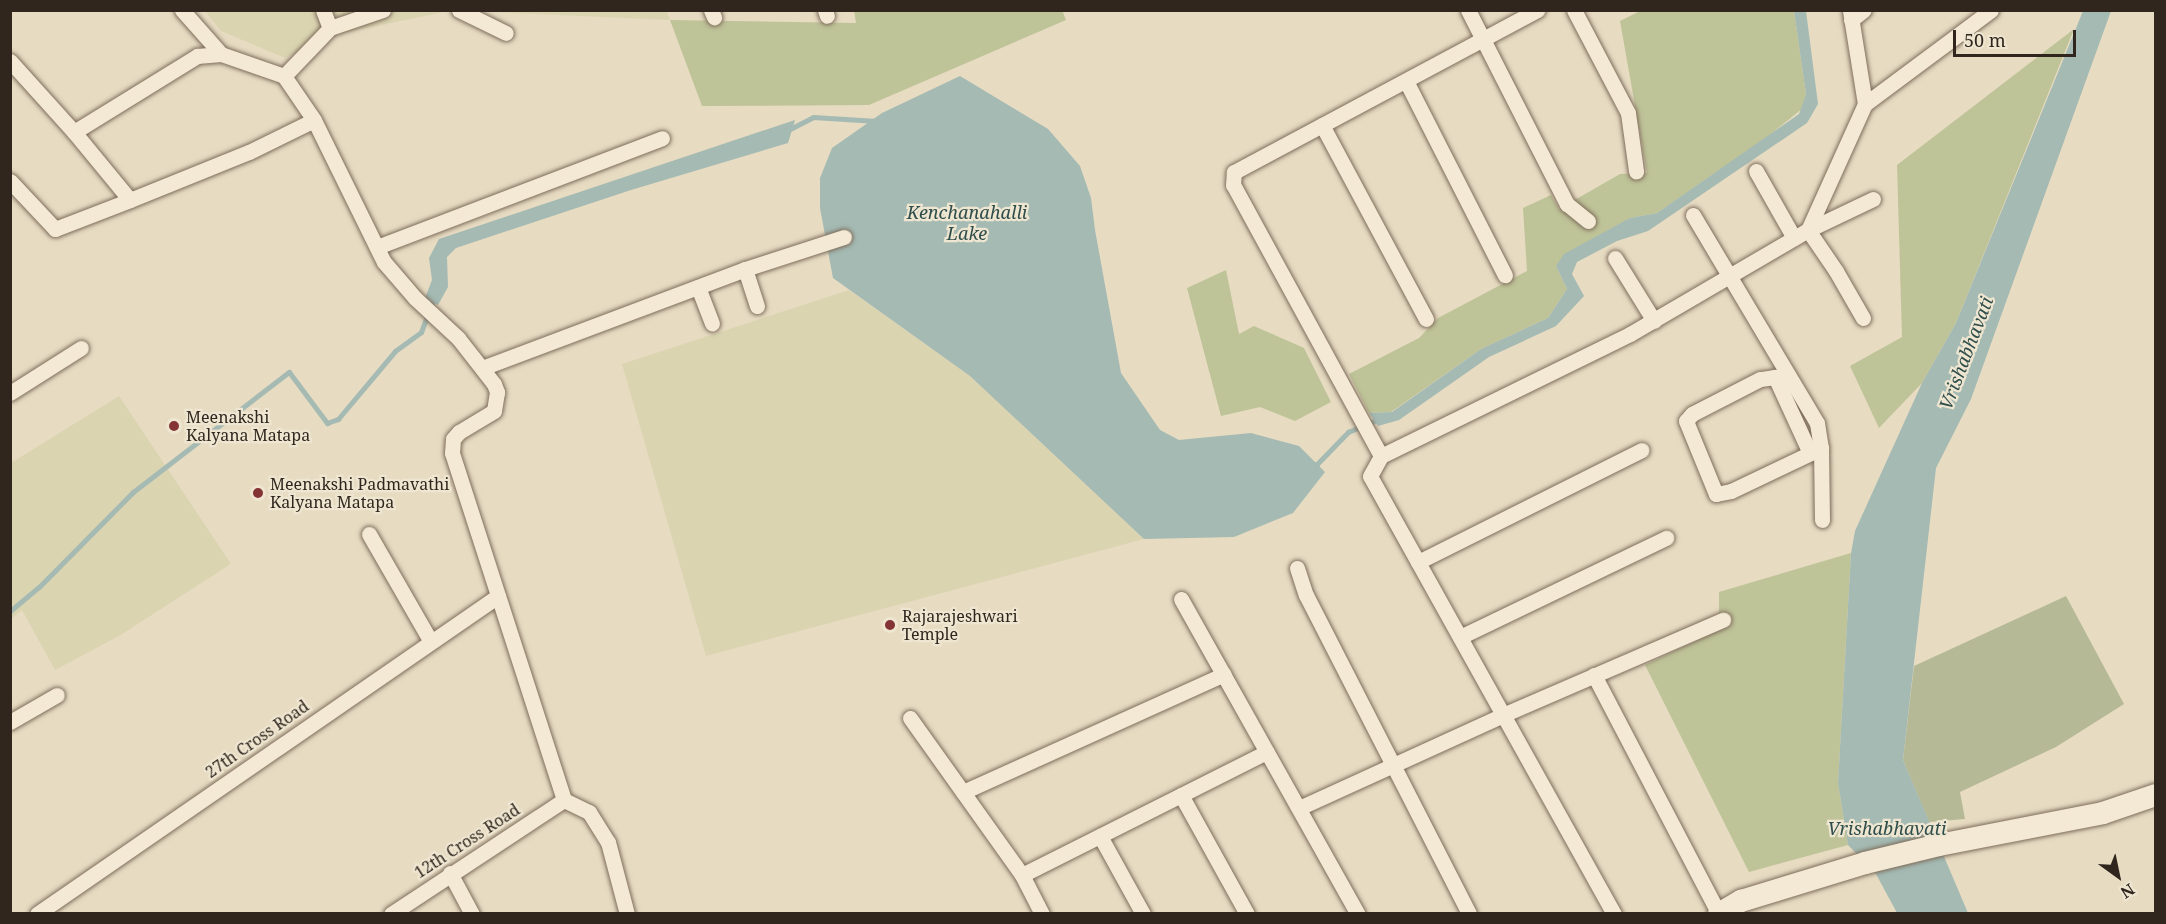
<!DOCTYPE html>
<html>
<head>
<meta charset="utf-8">
<style>
  body { margin:0 }
  #map { position:relative; width:2166px; height:924px; overflow:hidden; background:#e7dbc2; font-family:"Noto Serif",serif }
  div>[style] { position:absolute }
  .farmland>* { inset:0; background:#dbd4b1 }
  .green>* { inset:0; background:#bfc398 }
  .cemetery>* { inset:0; background:#b5b996 }
  .water>* { inset:0; background:#a4bab3 }
  .stream>* { height:5px; margin:-2.5px; padding:0 2.5px; transform-origin:2.5px; border-radius:2.5px; background:#a4bab3 }
  .roads { filter:drop-shadow(0 0 2px #7e6d5c) drop-shadow(0 0 2px #7e6d5c) }
  .street>* { height:15px; margin:-7.5px; padding:0 7.5px; transform-origin:7.5px; border-radius:7.5px; background:#f3e9d4 }
  .secondary>* { height:22px; margin:-11px; padding:0 11px; transform-origin:11px; border-radius:11px; background:#f3e9d4 }
  .dots>* { width:16px; height:16px; translate:-50% -50%; box-sizing:border-box; border:3px solid #efe6d1; border-radius:50% }
  span { translate:-50% -50%; white-space:nowrap; text-align:center; line-height:1.15; -webkit-text-stroke:4.5px #efe6d1; paint-order:stroke }
  .poi-label { font-size:16px; color:#30261e }
  .left { translate:0 -50%; text-align:left }
  .street-label { font-size:16px; color:#30261e }
  .water-label { font-size:18px; color:#2f4e4b; font-style:italic }
  .frame { position:absolute; inset:0; border:12px solid #30261e; pointer-events:none }
  .north { position:absolute; left:2088px; top:846px; width:60px; height:60px; -webkit-text-stroke:4px #efe6d1; paint-order:stroke; rotate:147deg; font-size:16px; font-weight:700; line-height:24px; text-align:center; color:#30261e }
  .north::after { content:''; display:block; margin:auto; width:21px; height:27px; background:#30261e; clip-path:polygon(50% 0,100% 100%,50% 72%,0 100%) }
  .scale { position:absolute; left:1953px; top:30px; width:123px; height:27px; box-sizing:border-box; border:3px solid #30261e; border-top:0; padding-left:8px; font-size:18px; line-height:21px; white-space:nowrap; color:#30261e; -webkit-text-stroke:4px #efe6d1; paint-order:stroke }
</style>
</head>
<body>
<div id="map">
  <div class="farmland">
    <div style="clip-path:polygon(666px 10px,670px 20px,467px 11px)"></div>
    <div style="clip-path:polygon(205px 11px,449px 11px,333px 35px,285px 58px,221px 31px)"></div>
    <div style="clip-path:polygon(849px 290px,970px 376px,1144px 539px,706px 656px,622px 364px)"></div>
    <div style="clip-path:polygon(119px 396px,231px 564px,119px 636px,55px 670px,22px 610px,11px 619px,11px 463px)"></div>
  </div>
  <div class="green">
    <div style="clip-path:polygon(854px 10px,1062px 10px,1066px 20px,869px 105px,702px 106px,670px 20px,856px 23px)"></div>
    <div style="clip-path:polygon(1640px 11px,1794px 11px,1806px 94px,1803px 108px,1767px 137px,1657px 213px,1630px 218px,1556px 266px,1567px 289px,1548px 318px,1481px 349px,1391px 412px,1369px 413px,1349px 374px,1419px 338px,1438px 318px,1527px 271px,1523px 208px,1551px 195px,1559px 209px,1620px 174px,1647px 173px,1620px 21px)"></div>
    <div style="clip-path:polygon(2074px 29px,1956px 323px,1922px 383px,1879px 428px,1850px 366px,1902px 337px,1897px 165px)"></div>
    <div style="clip-path:polygon(1226px 270px,1239px 334px,1254px 326px,1304px 348px,1331px 402px,1295px 421px,1260px 407px,1221px 416px,1187px 288px)"></div>
    <div style="clip-path:polygon(1851px 553px,1838px 783px,1848px 845px,1749px 872px,1645px 665px,1719px 630px,1719px 592px)"></div>
  </div>
  <div class="cemetery">
    <div style="clip-path:polygon(2066px 596px,2124px 704px,2056px 747px,1960px 792px,1965px 819px,1929px 822px,1903px 760px,1914px 666px)"></div>
  </div>
  <div class="water">
    <div style="clip-path:polygon(1794px 11px,1806px 11px,1818px 104px,1807px 123px,1648px 231px,1617px 241px,1577px 262px,1572px 274px,1584px 296px,1556px 326px,1489px 357px,1399px 420px,1378px 426px,1369px 413px,1392px 412px,1481px 349px,1548px 318px,1567px 289px,1556px 266px,1564px 254px,1630px 218px,1657px 213px,1799px 114px,1806px 94px)"></div>
    <div style="clip-path:polygon(2083px 11px,2111px 11px,1971px 399px,1936px 468px,1903px 760px,1968px 913px,1897px 913px,1876px 874px,1848px 845px,1838px 783px,1851px 553px,1855px 531px,1922px 383px,1956px 323px)"></div>
    <div style="clip-path:polygon(960px 76px,1048px 129px,1080px 166px,1091px 198px,1095px 230px,1121px 373px,1160px 430px,1179px 440px,1251px 433px,1299px 446px,1325px 472px,1293px 513px,1234px 537px,1144px 539px,970px 376px,833px 278px,820px 208px,820px 178px,832px 148px,882px 113px)"></div>
    <div style="clip-path:polygon(795px 120px,788px 143px,631px 190px,456px 248px,447px 257px,448px 287px,438px 305px,425px 298px,432px 280px,429px 258px,439px 239px)"></div>
  </div>
  <div class="stream">
    <div style="left:788px;top:130px;width:28px;rotate:-27deg"></div>
    <div style="left:813px;top:117px;width:64px;rotate:3.6deg"></div>
    <div style="left:1310px;top:464px;width:7px"></div>
    <div style="left:1317px;top:464px;width:45px;rotate:-45.9deg"></div>
    <div style="left:1348px;top:432px;width:33px;rotate:-23deg"></div>
    <div style="left:10px;top:611px;width:38px;rotate:-40deg"></div>
    <div style="left:39px;top:587px;width:134px;rotate:-45.3deg"></div>
    <div style="left:133px;top:492px;width:197px;rotate:-37.6deg"></div>
    <div style="left:289px;top:372px;width:64px;rotate:53.3deg"></div>
    <div style="left:327px;top:423px;width:12px;rotate:-20deg"></div>
    <div style="left:338px;top:419px;width:89px;rotate:-50deg"></div>
    <div style="left:395px;top:351px;width:32px;rotate:-36deg"></div>
    <div style="left:421px;top:332px;width:40px;rotate:-69deg"></div>
  </div>
  <div class="roads">
    <div class="street">
      <div style="left:182px;top:10px;width:59px;rotate:48.4deg"></div>
      <div style="left:221px;top:54px;width:67px;rotate:19.2deg"></div>
      <div style="left:284px;top:76px;width:53px;rotate:55.7deg"></div>
      <div style="left:314px;top:120px;width:158px;rotate:63.8deg"></div>
      <div style="left:384px;top:262px;width:48px;rotate:49.3deg"></div>
      <div style="left:415px;top:298px;width:59px;rotate:42.9deg"></div>
      <div style="left:458px;top:338px;width:58px;rotate:52deg"></div>
      <div style="left:494px;top:384px;width:9px;rotate:69deg"></div>
      <div style="left:497px;top:392px;width:19px;rotate:99deg"></div>
      <div style="left:494px;top:411px;width:41px;rotate:149deg"></div>
      <div style="left:459px;top:432px;width:9px;rotate:131deg"></div>
      <div style="left:453px;top:439px;width:14px;rotate:94deg"></div>
      <div style="left:452px;top:453px;width:365px;rotate:72.1deg"></div>
      <div style="left:564px;top:800px;width:28px;rotate:26deg"></div>
      <div style="left:589px;top:812px;width:36px;rotate:58deg"></div>
      <div style="left:608px;top:842px;width:74px;rotate:75.2deg"></div>
      <div style="left:323px;top:10px;width:19px;rotate:69deg"></div>
      <div style="left:459px;top:10px;width:52px;rotate:26.1deg"></div>
      <div style="left:711px;top:10px;width:8px;rotate:67deg"></div>
      <div style="left:825px;top:10px;width:6px;rotate:72deg"></div>
      <div style="left:1468px;top:10px;width:218px;rotate:63deg"></div>
      <div style="left:1567px;top:204px;width:27px;rotate:39deg"></div>
      <div style="left:1574px;top:10px;width:116px;rotate:62.3deg"></div>
      <div style="left:1628px;top:113px;width:59px;rotate:82.1deg"></div>
      <div style="left:1851px;top:20px;width:16px;rotate:-38deg"></div>
      <div style="left:10px;top:61px;width:96px;rotate:48deg"></div>
      <div style="left:74px;top:132px;width:145px;rotate:-31.7deg"></div>
      <div style="left:197px;top:56px;width:24px;rotate:-5deg"></div>
      <div style="left:284px;top:76px;width:66px;rotate:-46.2deg"></div>
      <div style="left:330px;top:28px;width:56px;rotate:-18.8deg"></div>
      <div style="left:1406px;top:81px;width:218px;rotate:63deg"></div>
      <div style="left:1865px;top:104px;width:157px;rotate:-36.7deg"></div>
      <div style="left:1322px;top:125px;width:220px;rotate:61.8deg"></div>
      <div style="left:1756px;top:171px;width:77px;rotate:60.4deg"></div>
      <div style="left:10px;top:181px;width:66px;rotate:46.8deg"></div>
      <div style="left:55px;top:229px;width:80px;rotate:-21.1deg"></div>
      <div style="left:130px;top:200px;width:88px;rotate:-129.5deg"></div>
      <div style="left:130px;top:200px;width:128px;rotate:-22deg"></div>
      <div style="left:249px;top:152px;width:72px;rotate:-26.2deg"></div>
      <div style="left:1693px;top:215px;width:242px;rotate:59.2deg"></div>
      <div style="left:1817px;top:423px;width:25px;rotate:81deg"></div>
      <div style="left:1821px;top:448px;width:72px;rotate:89.2deg"></div>
      <div style="left:377px;top:247px;width:305px;rotate:-20.9deg"></div>
      <div style="left:1615px;top:258px;width:74px;rotate:58.2deg"></div>
      <div style="left:745px;top:269px;width:39px;rotate:72deg"></div>
      <div style="left:698px;top:287px;width:39px;rotate:69deg"></div>
      <div style="left:1863px;top:318px;width:54px;rotate:-119.9deg"></div>
      <div style="left:1836px;top:271px;width:50px;rotate:-124.3deg"></div>
      <div style="left:1808px;top:230px;width:72px;rotate:-25.5deg"></div>
      <div style="left:482px;top:368px;width:281px;rotate:-20.6deg"></div>
      <div style="left:745px;top:269px;width:104px;rotate:-17.9deg"></div>
      <div style="left:10px;top:393px;width:84px;rotate:-32.4deg"></div>
      <div style="left:1810px;top:453px;width:84px;rotate:-114.7deg"></div>
      <div style="left:1775px;top:377px;width:15px;rotate:172deg"></div>
      <div style="left:1760px;top:379px;width:76px;rotate:152.8deg"></div>
      <div style="left:1692px;top:414px;width:9px;rotate:131deg"></div>
      <div style="left:1686px;top:421px;width:79px;rotate:67.7deg"></div>
      <div style="left:1716px;top:494px;width:15px;rotate:-11deg"></div>
      <div style="left:1731px;top:491px;width:100px;rotate:-25.5deg"></div>
      <div style="left:1381px;top:456px;width:309px;rotate:-118.6deg"></div>
      <div style="left:1233px;top:185px;width:13px;rotate:-86deg"></div>
      <div style="left:1234px;top:172px;width:344px;rotate:-28.1deg"></div>
      <div style="left:369px;top:534px;width:122px;rotate:60.1deg"></div>
      <div style="left:1418px;top:562px;width:250px;rotate:-26.6deg"></div>
      <div style="left:1297px;top:568px;width:28px;rotate:72deg"></div>
      <div style="left:1306px;top:595px;width:358px;rotate:62.9deg"></div>
      <div style="left:1181px;top:599px;width:361px;rotate:60.7deg"></div>
      <div style="left:1460px;top:637px;width:229px;rotate:-25.7deg"></div>
      <div style="left:1594px;top:675px;width:270px;rotate:62.4deg"></div>
      <div style="left:910px;top:718px;width:193px;rotate:54.5deg"></div>
      <div style="left:1022px;top:875px;width:44px;rotate:62.9deg"></div>
      <div style="left:10px;top:722px;width:54px;rotate:-29.9deg"></div>
      <div style="left:963px;top:792px;width:286px;rotate:-24.3deg"></div>
      <div style="left:1181px;top:795px;width:136px;rotate:61deg"></div>
      <div style="left:1299px;top:808px;width:224px;rotate:-24.5deg"></div>
      <div style="left:1503px;top:715px;width:240px;rotate:-23.4deg"></div>
      <div style="left:1100px;top:836px;width:89px;rotate:61.1deg"></div>
      <div style="left:450px;top:873px;width:47px;rotate:61.8deg"></div>
      <div style="left:1022px;top:875px;width:274px;rotate:-26.7deg"></div>
      <div style="left:37px;top:914px;width:560px;rotate:-34.6deg"></div>
      <div style="left:391px;top:914px;width:207px;rotate:-33.4deg"></div>
      <div style="left:1614px;top:914px;width:501px;rotate:-119.12deg"></div>
      <div style="left:1370px;top:476px;width:23px;rotate:-61deg"></div>
      <div style="left:1381px;top:456px;width:277px;rotate:-26.1deg"></div>
      <div style="left:1630px;top:334px;width:206px;rotate:-30.3deg"></div>
      <div style="left:1808px;top:230px;width:138px;rotate:-65.7deg"></div>
      <div style="left:1865px;top:104px;width:95px;rotate:-99.1deg"></div>
    </div>
    <div class="secondary">
      <div style="left:1719px;top:914px;width:26px;rotate:-31deg"></div>
      <div style="left:1741px;top:901px;width:130px;rotate:-17deg"></div>
      <div style="left:1865px;top:863px;width:76px;rotate:-13.7deg"></div>
      <div style="left:1939px;top:845px;width:167px;rotate:-11deg"></div>
      <div style="left:2103px;top:813px;width:56px;rotate:-18.8deg"></div>
    </div>
  </div>
  <div class="dots">
    <div style="left:174px;top:426px;background:#853436"></div>
    <div style="left:258px;top:493px;background:#853436"></div>
    <div style="left:890px;top:625px;background:#853436"></div>
  </div>
  <div class="poi-label">
    <span class="left" style="left:186px;top:426px">Meenakshi<br>Kalyana Matapa</span>
    <span class="left" style="left:270px;top:493px">Meenakshi Padmavathi<br>Kalyana Matapa</span>
    <span class="left" style="left:902px;top:625px">Rajarajeshwari<br>Temple</span>
  </div>
  <div class="street-label">
    <span style="left:257px;top:739px;rotate:-35deg">27th Cross Road</span>
    <span style="left:467px;top:841px;rotate:-33deg">12th Cross Road</span>
  </div>
  <div class="water-label">
    <span style="left:967px;top:223px">Kenchanahalli<br>Lake</span>
    <span style="left:1966px;top:353px;rotate:-69deg">Vrishabhavati</span>
    <span style="left:1887px;top:828px">Vrishabhavati</span>
  </div>
  <div class="frame"></div>
  <div class="north">N</div>
  <div class="scale">50 m</div>
</div>
</body>
</html>
